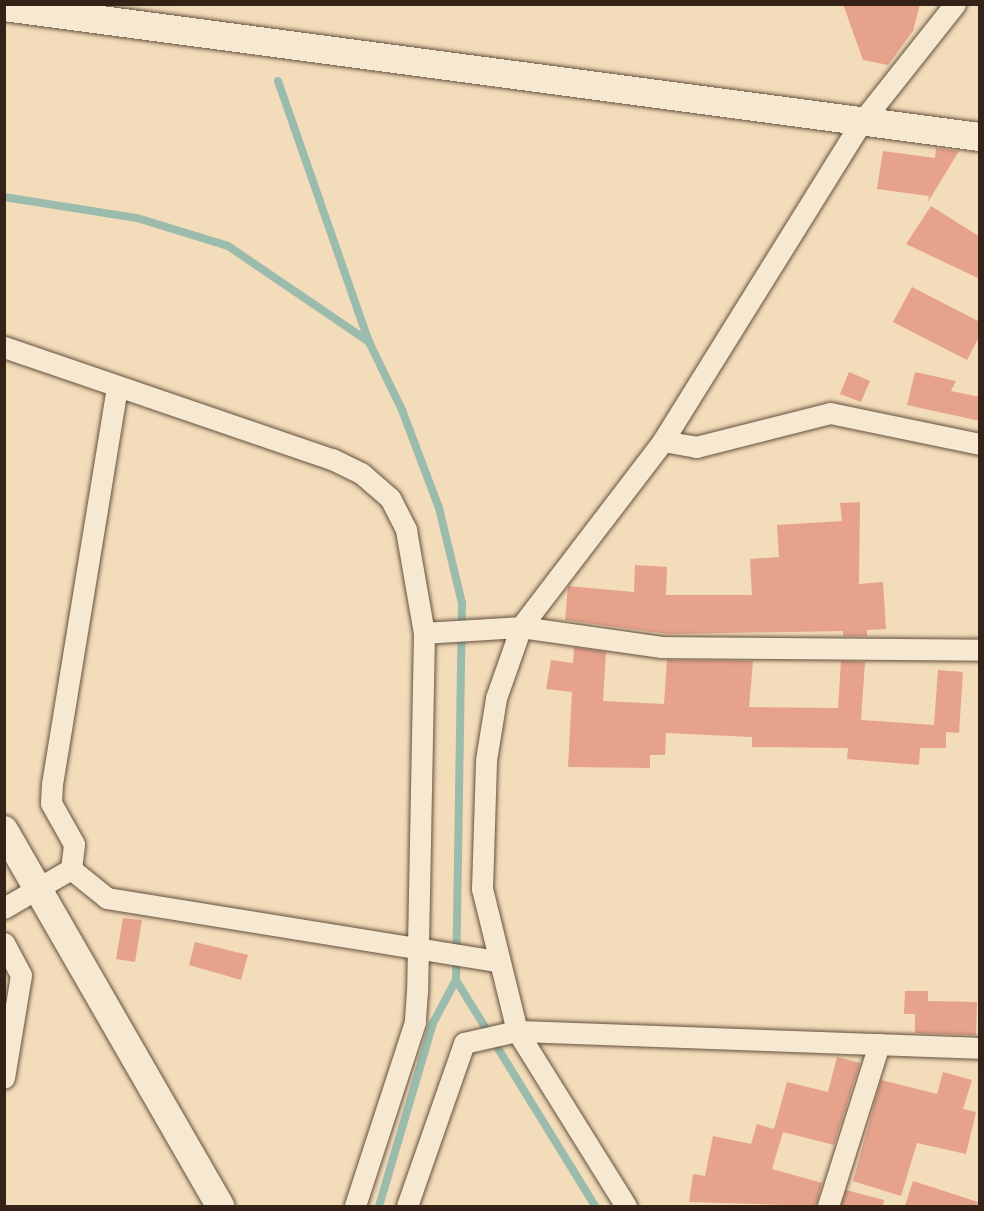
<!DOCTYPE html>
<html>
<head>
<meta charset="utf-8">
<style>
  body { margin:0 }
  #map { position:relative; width:984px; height:1211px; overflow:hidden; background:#f3dcb9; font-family:"IM FELL English",serif }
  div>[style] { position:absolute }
  .stream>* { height:8px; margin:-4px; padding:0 4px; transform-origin:4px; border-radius:4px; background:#9bbcad }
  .building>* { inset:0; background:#e6a28b }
  .roads { filter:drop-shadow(0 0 2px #64503f) drop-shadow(0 0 2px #64503f) }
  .street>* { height:21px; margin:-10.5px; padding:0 10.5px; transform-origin:10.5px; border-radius:10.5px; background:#f7e8d2 }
  .secondary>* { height:28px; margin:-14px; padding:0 14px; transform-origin:14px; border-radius:14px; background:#f7e8d2 }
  span { translate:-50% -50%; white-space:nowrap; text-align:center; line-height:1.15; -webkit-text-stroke:4.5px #f7e8d2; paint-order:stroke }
  .frame { position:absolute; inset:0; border:6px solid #342216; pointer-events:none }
</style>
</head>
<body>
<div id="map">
  <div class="stream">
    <div style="left:278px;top:81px;width:276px;rotate:70.8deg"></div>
    <div style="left:369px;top:342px;width:76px;rotate:64.1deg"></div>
    <div style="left:402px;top:410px;width:105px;rotate:69.3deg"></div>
    <div style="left:439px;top:508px;width:98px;rotate:76.4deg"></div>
    <div style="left:462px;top:603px;width:377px;rotate:90.9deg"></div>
    <div style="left:456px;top:980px;width:49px;rotate:118.1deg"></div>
    <div style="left:433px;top:1023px;width:191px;rotate:106.4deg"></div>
    <div style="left:4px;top:197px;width:135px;rotate:9deg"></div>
    <div style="left:137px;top:218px;width:95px;rotate:17.1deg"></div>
    <div style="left:228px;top:246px;width:171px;rotate:34.2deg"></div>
    <div style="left:456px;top:980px;width:265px;rotate:58.4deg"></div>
  </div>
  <div class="building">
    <div style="clip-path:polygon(843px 4px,920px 4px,913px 31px,888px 65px,863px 60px)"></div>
    <div style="clip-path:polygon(936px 148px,959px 151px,928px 202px,929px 196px,877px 189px,883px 151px,935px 158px)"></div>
    <div style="clip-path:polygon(931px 206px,980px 237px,980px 279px,906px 244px)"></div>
    <div style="clip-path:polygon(912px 287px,980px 322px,980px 335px,967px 360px,893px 322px)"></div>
    <div style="clip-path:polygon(849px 372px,870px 381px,861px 402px,840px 394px)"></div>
    <div style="clip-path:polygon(915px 372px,956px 381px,951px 391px,980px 397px,980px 421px,907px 405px)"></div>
    <div style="clip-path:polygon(860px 502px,859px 584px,883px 582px,886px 629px,867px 630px,867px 636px,843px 636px,843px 631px,668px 634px,565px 620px,568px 586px,634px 592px,635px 565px,667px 567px,666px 595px,752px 595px,750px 559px,779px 557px,777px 525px,842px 521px,840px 503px)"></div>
    <div style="clip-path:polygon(574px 647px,606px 652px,603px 701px,664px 704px,667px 660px,753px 661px,749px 707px,838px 708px,841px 661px,865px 662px,861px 720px,934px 725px,938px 670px,963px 672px,959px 733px,946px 732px,946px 748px,920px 748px,919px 765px,847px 759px,848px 748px,752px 747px,752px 737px,666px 733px,665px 755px,650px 755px,650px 768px,568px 767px,572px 692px,546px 689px,551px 660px,573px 663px)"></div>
    <div style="clip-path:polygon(123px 918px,142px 920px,135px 962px,116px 959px)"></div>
    <div style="clip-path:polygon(195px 942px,248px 955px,241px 980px,189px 965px)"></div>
    <div style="clip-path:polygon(905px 991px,928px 991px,928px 1001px,977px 1002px,976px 1035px,915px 1033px,915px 1014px,904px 1014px)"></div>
    <div style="clip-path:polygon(837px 1057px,860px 1063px,834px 1145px,783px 1132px,772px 1169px,822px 1183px,816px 1206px,689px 1202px,693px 1174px,705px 1176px,713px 1136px,751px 1144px,757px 1124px,774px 1129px,787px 1082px,828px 1092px)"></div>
    <div style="clip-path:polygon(943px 1072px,972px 1080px,963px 1109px,976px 1112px,966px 1154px,917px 1143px,901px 1196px,853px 1181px,881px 1080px,937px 1094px)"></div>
    <div style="clip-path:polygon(913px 1181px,978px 1202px,977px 1206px,905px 1206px)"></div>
    <div style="clip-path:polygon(846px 1190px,884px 1200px,883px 1206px,841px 1206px)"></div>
  </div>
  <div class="roads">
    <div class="street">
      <div style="left:955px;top:4px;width:153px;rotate:128.4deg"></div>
      <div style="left:860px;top:124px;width:373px;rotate:121.9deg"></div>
      <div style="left:663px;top:441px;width:234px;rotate:127.4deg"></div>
      <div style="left:521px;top:627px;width:142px;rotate:8.1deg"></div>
      <div style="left:662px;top:647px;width:318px;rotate:0.5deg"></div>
      <div style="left:4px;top:347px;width:347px;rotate:18.9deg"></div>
      <div style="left:332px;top:459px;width:32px;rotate:26deg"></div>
      <div style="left:361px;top:473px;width:38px;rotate:41deg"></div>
      <div style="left:390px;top:498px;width:36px;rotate:63deg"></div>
      <div style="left:406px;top:530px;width:105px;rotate:80.1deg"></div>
      <div style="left:424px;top:633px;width:358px;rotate:91.1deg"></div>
      <div style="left:417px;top:991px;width:31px;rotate:94deg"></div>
      <div style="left:415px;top:1022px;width:194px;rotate:108.1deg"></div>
      <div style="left:663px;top:441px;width:34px;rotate:10deg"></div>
      <div style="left:696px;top:447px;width:138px;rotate:-14.2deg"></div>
      <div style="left:830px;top:413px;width:153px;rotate:11.7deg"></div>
      <div style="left:71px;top:869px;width:25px;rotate:-83deg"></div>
      <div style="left:74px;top:844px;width:47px;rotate:-119.3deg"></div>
      <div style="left:51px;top:803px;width:19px;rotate:-87deg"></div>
      <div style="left:52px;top:784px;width:403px;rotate:-80.7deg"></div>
      <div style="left:4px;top:908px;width:78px;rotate:-30.2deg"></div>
      <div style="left:71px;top:869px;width:46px;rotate:38.9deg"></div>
      <div style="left:107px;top:898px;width:394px;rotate:9.2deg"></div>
      <div style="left:4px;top:943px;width:36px;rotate:62deg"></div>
      <div style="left:21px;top:975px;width:104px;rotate:99.4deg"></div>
      <div style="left:517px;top:1031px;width:463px;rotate:2.1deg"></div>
      <div style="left:517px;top:1031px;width:206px;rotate:58.1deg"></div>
      <div style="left:407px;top:1206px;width:173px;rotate:-70.7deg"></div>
      <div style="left:464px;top:1043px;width:54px;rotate:-12.8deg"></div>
      <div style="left:517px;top:1031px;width:146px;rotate:-103.8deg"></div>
      <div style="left:482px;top:889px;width:129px;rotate:-88.2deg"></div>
      <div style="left:486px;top:760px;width:63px;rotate:-80.8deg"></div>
      <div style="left:496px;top:698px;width:75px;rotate:-70.6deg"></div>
      <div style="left:521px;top:627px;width:97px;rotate:176.5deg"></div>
      <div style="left:828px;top:1206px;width:170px;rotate:-72.5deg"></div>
    </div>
    <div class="secondary">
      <div style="left:4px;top:7px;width:985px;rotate:7.59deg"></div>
      <div style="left:4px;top:830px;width:434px;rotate:60.1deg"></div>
    </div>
  </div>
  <div class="frame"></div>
</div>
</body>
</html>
